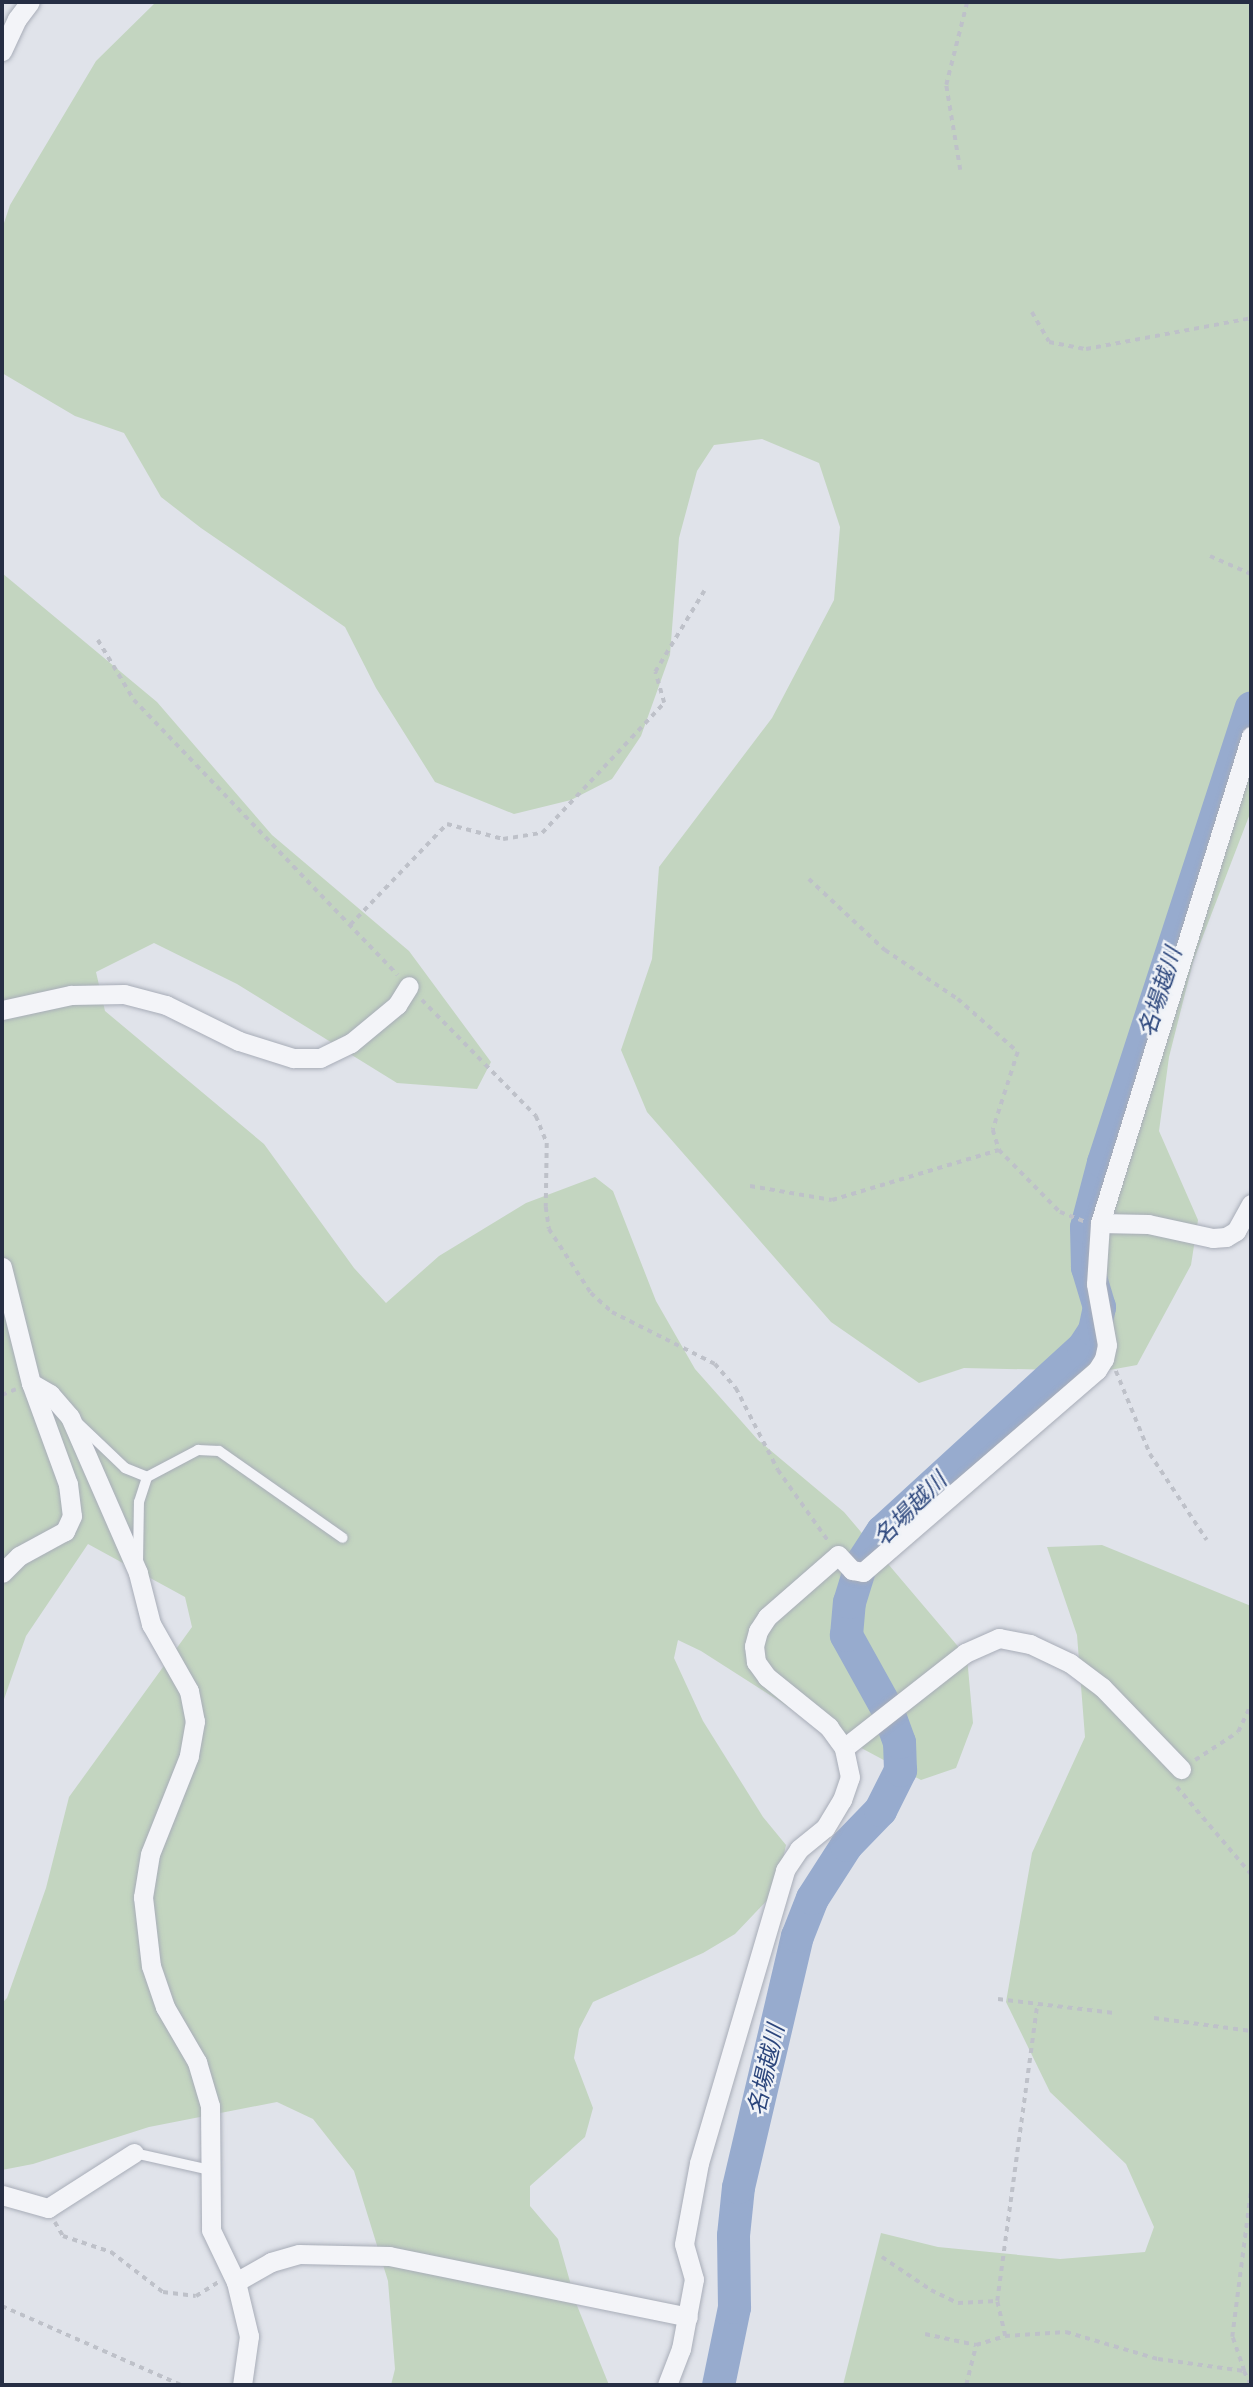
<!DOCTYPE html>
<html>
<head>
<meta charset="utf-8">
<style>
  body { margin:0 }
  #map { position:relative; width:1253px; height:2387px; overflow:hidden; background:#e0e3ea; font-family:"Archivo Narrow","Noto Sans JP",sans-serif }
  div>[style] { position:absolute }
  .green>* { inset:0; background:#c3d5c0 }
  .river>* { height:33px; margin:-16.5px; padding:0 16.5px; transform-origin:16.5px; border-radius:16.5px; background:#97abce }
  .path>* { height:3.5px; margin-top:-1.75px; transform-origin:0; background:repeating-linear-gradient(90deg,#bec1c9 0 5px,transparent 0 10px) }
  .roads { filter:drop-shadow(0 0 2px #a8adb8) drop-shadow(0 0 2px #a8adb8) }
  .lane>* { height:10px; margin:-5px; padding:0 5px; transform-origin:5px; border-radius:5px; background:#f3f4f8 }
  .street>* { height:19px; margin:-9.5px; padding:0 9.5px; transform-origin:9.5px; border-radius:9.5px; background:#f3f4f8 }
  span { translate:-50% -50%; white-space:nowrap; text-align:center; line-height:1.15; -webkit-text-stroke:5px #eff2f7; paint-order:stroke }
  .water-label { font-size:23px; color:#2c467c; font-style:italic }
  .frame { position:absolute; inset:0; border:4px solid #262e44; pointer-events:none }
</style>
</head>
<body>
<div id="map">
  <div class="green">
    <div style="clip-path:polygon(156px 2px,1251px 2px,1251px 811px,1193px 962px,1169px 1057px,1159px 1131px,1198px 1220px,1191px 1265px,1137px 1365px,1104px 1371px,964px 1368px,919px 1383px,831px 1322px,647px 1112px,621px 1050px,652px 959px,659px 867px,772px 718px,834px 600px,840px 527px,819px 463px,762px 439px,714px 445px,697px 471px,679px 538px,670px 655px,641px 736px,612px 779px,571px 800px,514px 814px,435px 782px,376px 688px,345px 627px,201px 528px,161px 497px,124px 433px,75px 416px,2px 373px,2px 229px,10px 205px,96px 61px)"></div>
    <div style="clip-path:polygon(2px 573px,157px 702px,272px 835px,409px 951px,491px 1062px,477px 1089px,397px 1083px,237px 984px,154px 943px,96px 972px,105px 1011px,264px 1144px,354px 1268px,386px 1303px,439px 1256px,526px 1203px,595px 1177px,613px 1191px,656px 1301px,695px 1369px,758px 1440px,844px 1512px,967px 1657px,973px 1723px,956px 1768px,921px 1780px,809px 1720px,701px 1651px,678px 1640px,674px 1658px,703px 1721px,763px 1817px,786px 1845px,776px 1891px,735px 1934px,703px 1953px,593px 2002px,579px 2029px,574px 2058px,593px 2108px,585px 2137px,530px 2186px,530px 2206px,558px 2239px,576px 2303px,609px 2385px,391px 2385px,395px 2369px,388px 2281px,354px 2171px,313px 2119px,277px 2102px,149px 2127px,33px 2164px,2px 2170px,2px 2003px,7px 1998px,46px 1888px,69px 1797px,192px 1627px,185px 1597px,88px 1544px,26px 1636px,2px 1705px)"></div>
    <div style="clip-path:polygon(1102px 1545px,1251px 1606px,1251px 2385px,843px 2385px,881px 2233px,938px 2247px,1060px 2259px,1145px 2252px,1154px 2227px,1126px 2164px,1050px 2092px,1006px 2002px,1032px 1853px,1085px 1737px,1077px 1635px,1047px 1547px)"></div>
  </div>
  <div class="river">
    <div style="left:718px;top:2385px;width:80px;rotate:-78.4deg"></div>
    <div style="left:734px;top:2307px;width:72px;rotate:-90.8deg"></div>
    <div style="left:733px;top:2235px;width:48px;rotate:-84.1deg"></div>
    <div style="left:738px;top:2187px;width:258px;rotate:-76.8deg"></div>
    <div style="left:797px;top:1936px;width:41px;rotate:-68.5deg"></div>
    <div style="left:812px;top:1898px;width:63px;rotate:-57.3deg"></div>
    <div style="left:846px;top:1845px;width:49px;rotate:-45.8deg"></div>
    <div style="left:880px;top:1810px;width:45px;rotate:-63.4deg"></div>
    <div style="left:900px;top:1770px;width:28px;rotate:-92deg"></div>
    <div style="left:899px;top:1742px;width:35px;rotate:-110deg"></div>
    <div style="left:887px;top:1709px;width:85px;rotate:-119deg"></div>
    <div style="left:846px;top:1635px;width:33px;rotate:-85deg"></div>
    <div style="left:849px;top:1602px;width:41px;rotate:-72.9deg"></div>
    <div style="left:861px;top:1563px;width:38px;rotate:-57deg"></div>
    <div style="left:882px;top:1531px;width:273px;rotate:-42.5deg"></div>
    <div style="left:1083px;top:1347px;width:20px;rotate:-57deg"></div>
    <div style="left:1094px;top:1330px;width:24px;rotate:-78deg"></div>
    <div style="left:1099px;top:1307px;width:42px;rotate:-106.7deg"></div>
    <div style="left:1087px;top:1267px;width:40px;rotate:-91.4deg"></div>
    <div style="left:1086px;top:1227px;width:67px;rotate:-75.3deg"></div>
    <div style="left:1103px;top:1162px;width:478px;rotate:-72deg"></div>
  </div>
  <div class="path">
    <div style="left:960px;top:170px;width:86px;rotate:-99.4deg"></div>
    <div style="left:946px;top:85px;width:86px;rotate:-75.8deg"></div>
    <div style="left:1032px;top:312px;width:34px;rotate:60deg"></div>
    <div style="left:1049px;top:342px;width:38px;rotate:11deg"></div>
    <div style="left:1086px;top:349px;width:168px;rotate:-10.6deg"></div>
    <div style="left:1210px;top:556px;width:45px;rotate:23.7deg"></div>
    <div style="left:98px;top:640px;width:70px;rotate:59deg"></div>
    <div style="left:134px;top:700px;width:381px;rotate:46.2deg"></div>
    <div style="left:809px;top:879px;width:104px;rotate:43.1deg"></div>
    <div style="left:885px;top:950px;width:88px;rotate:33.9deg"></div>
    <div style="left:958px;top:999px;width:80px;rotate:41.5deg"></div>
    <div style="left:1018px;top:1052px;width:82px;rotate:107.8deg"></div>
    <div style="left:993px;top:1130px;width:21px;rotate:73deg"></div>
    <div style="left:999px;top:1150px;width:87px;rotate:45.5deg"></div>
    <div style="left:1060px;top:1212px;width:26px;rotate:21deg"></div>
    <div style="left:350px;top:925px;width:140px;rotate:-46.2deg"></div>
    <div style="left:447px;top:824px;width:58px;rotate:15deg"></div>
    <div style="left:503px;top:839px;width:39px;rotate:-9deg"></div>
    <div style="left:542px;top:833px;width:178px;rotate:-46.8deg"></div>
    <div style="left:664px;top:703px;width:32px;rotate:-106deg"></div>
    <div style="left:655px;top:672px;width:95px;rotate:-58.8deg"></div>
    <div style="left:422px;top:1000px;width:163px;rotate:45.5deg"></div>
    <div style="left:536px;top:1116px;width:29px;rotate:68deg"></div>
    <div style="left:547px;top:1143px;width:64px;rotate:90.9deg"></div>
    <div style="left:546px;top:1207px;width:22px;rotate:82deg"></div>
    <div style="left:549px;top:1229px;width:77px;rotate:56.7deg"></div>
    <div style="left:591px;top:1293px;width:28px;rotate:42deg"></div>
    <div style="left:612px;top:1312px;width:115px;rotate:26.8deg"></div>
    <div style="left:715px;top:1364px;width:32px;rotate:49deg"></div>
    <div style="left:736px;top:1388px;width:92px;rotate:62.9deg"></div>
    <div style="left:778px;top:1470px;width:88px;rotate:54.7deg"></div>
    <div style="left:750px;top:1186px;width:83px;rotate:9.7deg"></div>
    <div style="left:832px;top:1200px;width:174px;rotate:-16.7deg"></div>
    <div style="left:1116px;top:1371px;width:90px;rotate:67.7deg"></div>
    <div style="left:1150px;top:1454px;width:103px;rotate:56.5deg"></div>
    <div style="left:2px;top:1395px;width:15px;rotate:-23deg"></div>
    <div style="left:1195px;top:1760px;width:51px;rotate:-33.1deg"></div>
    <div style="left:1238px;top:1732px;width:31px;rotate:-65deg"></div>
    <div style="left:1177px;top:1787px;width:114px;rotate:49.6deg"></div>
    <div style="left:998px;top:1999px;width:117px;rotate:6.9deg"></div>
    <div style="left:1154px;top:2018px;width:98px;rotate:7.6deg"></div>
    <div style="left:55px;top:2222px;width:16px;rotate:60deg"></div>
    <div style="left:63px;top:2236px;width:51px;rotate:18.4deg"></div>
    <div style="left:111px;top:2252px;width:66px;rotate:37.6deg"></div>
    <div style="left:163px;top:2292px;width:33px;rotate:7deg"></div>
    <div style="left:196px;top:2296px;width:26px;rotate:-32deg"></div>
    <div style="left:882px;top:2257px;width:59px;rotate:34deg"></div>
    <div style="left:931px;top:2290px;width:30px;rotate:26deg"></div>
    <div style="left:958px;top:2303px;width:39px;rotate:-3deg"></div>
    <div style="left:2px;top:2306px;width:196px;rotate:23.8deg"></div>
    <div style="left:925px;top:2334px;width:52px;rotate:12.2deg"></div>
    <div style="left:976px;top:2345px;width:30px;rotate:-17deg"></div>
    <div style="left:1005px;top:2336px;width:61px;rotate:-3.8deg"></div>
    <div style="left:1066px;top:2332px;width:96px;rotate:16.4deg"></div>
    <div style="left:1158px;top:2359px;width:87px;rotate:7.9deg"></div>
    <div style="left:1244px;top:2371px;width:16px;rotate:63deg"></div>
    <div style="left:1005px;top:2336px;width:36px;rotate:-103deg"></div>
    <div style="left:997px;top:2301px;width:300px;rotate:-82.3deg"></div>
    <div style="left:1244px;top:2371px;width:36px;rotate:-109deg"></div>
    <div style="left:1232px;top:2337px;width:149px;rotate:-82.7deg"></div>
    <div style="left:966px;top:2385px;width:41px;rotate:-76deg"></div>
  </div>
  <div class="roads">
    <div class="lane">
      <div style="left:79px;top:1424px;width:64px;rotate:43.7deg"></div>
      <div style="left:125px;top:1468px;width:24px;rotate:22deg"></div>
      <div style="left:147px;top:1477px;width:58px;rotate:-27.9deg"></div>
      <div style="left:198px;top:1450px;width:21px;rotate:3deg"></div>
      <div style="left:219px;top:1451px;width:151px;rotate:35.1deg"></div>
      <div style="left:138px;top:1563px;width:61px;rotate:-89.1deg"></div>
      <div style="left:139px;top:1502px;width:26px;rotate:-72deg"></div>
      <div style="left:134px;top:2153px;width:78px;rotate:12.6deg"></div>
    </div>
    <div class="street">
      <div style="left:2px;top:51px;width:35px;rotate:-65deg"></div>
      <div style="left:17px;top:19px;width:21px;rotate:-53deg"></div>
      <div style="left:2px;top:1010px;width:71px;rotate:-12.3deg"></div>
      <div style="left:71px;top:995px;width:53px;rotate:-1.1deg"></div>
      <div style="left:124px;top:994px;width:43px;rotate:14.7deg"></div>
      <div style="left:166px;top:1005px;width:81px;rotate:26.3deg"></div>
      <div style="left:239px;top:1041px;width:57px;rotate:17.5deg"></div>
      <div style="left:293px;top:1058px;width:27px"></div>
      <div style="left:320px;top:1058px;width:34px;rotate:-26deg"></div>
      <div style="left:351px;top:1043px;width:60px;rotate:-39.6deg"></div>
      <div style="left:397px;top:1005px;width:22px;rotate:-58deg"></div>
      <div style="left:1100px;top:1223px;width:48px;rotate:1.2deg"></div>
      <div style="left:1148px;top:1224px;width:66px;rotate:12.2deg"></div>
      <div style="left:1213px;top:1238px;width:13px;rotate:-4deg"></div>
      <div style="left:1226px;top:1237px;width:12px;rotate:-31deg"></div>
      <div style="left:1236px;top:1231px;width:31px;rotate:-61deg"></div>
      <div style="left:2px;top:1267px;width:120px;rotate:76deg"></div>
      <div style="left:31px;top:1383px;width:108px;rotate:69.9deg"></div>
      <div style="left:68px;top:1484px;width:32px;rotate:83deg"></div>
      <div style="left:72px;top:1516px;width:17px;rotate:115deg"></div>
      <div style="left:65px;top:1531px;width:52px;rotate:151.5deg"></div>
      <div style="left:19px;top:1556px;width:24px;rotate:135deg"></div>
      <div style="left:31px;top:1383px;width:22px;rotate:30deg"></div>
      <div style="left:50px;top:1394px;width:30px;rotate:49deg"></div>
      <div style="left:70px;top:1417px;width:170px;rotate:66.4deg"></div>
      <div style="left:138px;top:1573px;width:53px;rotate:75.7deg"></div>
      <div style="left:151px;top:1624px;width:77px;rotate:60.4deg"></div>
      <div style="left:189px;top:1691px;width:31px;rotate:79deg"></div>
      <div style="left:195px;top:1721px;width:36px;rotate:100deg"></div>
      <div style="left:189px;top:1756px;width:105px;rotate:111.7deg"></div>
      <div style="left:150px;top:1854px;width:44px;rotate:99.2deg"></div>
      <div style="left:143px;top:1897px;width:69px;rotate:83.4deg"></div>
      <div style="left:151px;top:1966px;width:43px;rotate:71.1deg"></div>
      <div style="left:165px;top:2007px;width:64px;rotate:59.8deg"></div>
      <div style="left:197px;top:2062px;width:46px;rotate:73.5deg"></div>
      <div style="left:210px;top:2106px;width:124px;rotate:89.5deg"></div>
      <div style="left:211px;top:2230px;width:58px;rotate:64.3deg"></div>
      <div style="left:236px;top:2282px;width:56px;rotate:76.5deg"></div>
      <div style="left:249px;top:2336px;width:49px;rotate:98.1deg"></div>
      <div style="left:844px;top:1748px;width:154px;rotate:-38.1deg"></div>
      <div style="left:965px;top:1653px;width:37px;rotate:-24deg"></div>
      <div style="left:999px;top:1638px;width:32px;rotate:11deg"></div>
      <div style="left:1030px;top:1644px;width:44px;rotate:25.4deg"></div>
      <div style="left:1070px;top:1663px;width:40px;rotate:37deg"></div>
      <div style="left:1102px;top:1687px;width:114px;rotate:46.1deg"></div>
      <div style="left:2px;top:2195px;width:48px;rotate:15.8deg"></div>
      <div style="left:48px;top:2208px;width:102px;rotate:-32.6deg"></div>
      <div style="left:236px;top:2282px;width:40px;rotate:-29.7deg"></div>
      <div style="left:271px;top:2262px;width:29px;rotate:-16deg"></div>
      <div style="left:299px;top:2254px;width:90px;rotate:1.3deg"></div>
      <div style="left:389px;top:2256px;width:305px;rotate:11.5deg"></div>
      <div style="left:667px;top:2385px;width:39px;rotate:-69deg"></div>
      <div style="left:681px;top:2349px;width:71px;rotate:-79.5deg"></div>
      <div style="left:694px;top:2279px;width:36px;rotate:-106deg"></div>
      <div style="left:684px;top:2244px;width:82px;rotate:-79.5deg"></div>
      <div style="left:699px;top:2163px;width:305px;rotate:-73.6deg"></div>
      <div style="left:785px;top:1870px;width:25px;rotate:-56deg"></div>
      <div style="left:799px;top:1849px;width:33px;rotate:-39deg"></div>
      <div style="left:825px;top:1828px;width:33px;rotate:-59deg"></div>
      <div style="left:842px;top:1800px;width:24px;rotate:-71deg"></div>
      <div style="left:850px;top:1777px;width:30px;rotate:-102deg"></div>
      <div style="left:844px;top:1748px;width:26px;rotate:-126deg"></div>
      <div style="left:829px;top:1727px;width:80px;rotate:-141.1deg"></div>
      <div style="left:767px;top:1677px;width:19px;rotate:-126deg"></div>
      <div style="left:756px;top:1662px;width:16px;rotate:-97deg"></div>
      <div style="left:754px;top:1646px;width:16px;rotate:-75deg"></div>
      <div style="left:758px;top:1631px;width:17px;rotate:-57deg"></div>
      <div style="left:767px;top:1617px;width:94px;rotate:-41.1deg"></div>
      <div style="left:838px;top:1555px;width:21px;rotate:47deg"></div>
      <div style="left:852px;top:1570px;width:11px;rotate:10deg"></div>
      <div style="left:863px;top:1572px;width:309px;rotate:-40.8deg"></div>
      <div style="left:1097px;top:1370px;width:13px;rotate:-58deg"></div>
      <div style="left:1104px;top:1359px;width:14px;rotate:-78deg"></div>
      <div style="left:1107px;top:1345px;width:62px;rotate:-100.2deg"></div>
      <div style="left:1096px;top:1284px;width:61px;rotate:-86.2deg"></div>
      <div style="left:1100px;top:1223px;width:510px;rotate:-72.77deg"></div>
    </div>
  </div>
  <div class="water-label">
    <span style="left:1160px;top:992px;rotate:-72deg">名場越川</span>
    <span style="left:910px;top:1509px;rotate:-45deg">名場越川</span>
    <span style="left:766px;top:2070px;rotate:-77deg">名場越川</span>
  </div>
  <div class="frame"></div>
</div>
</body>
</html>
